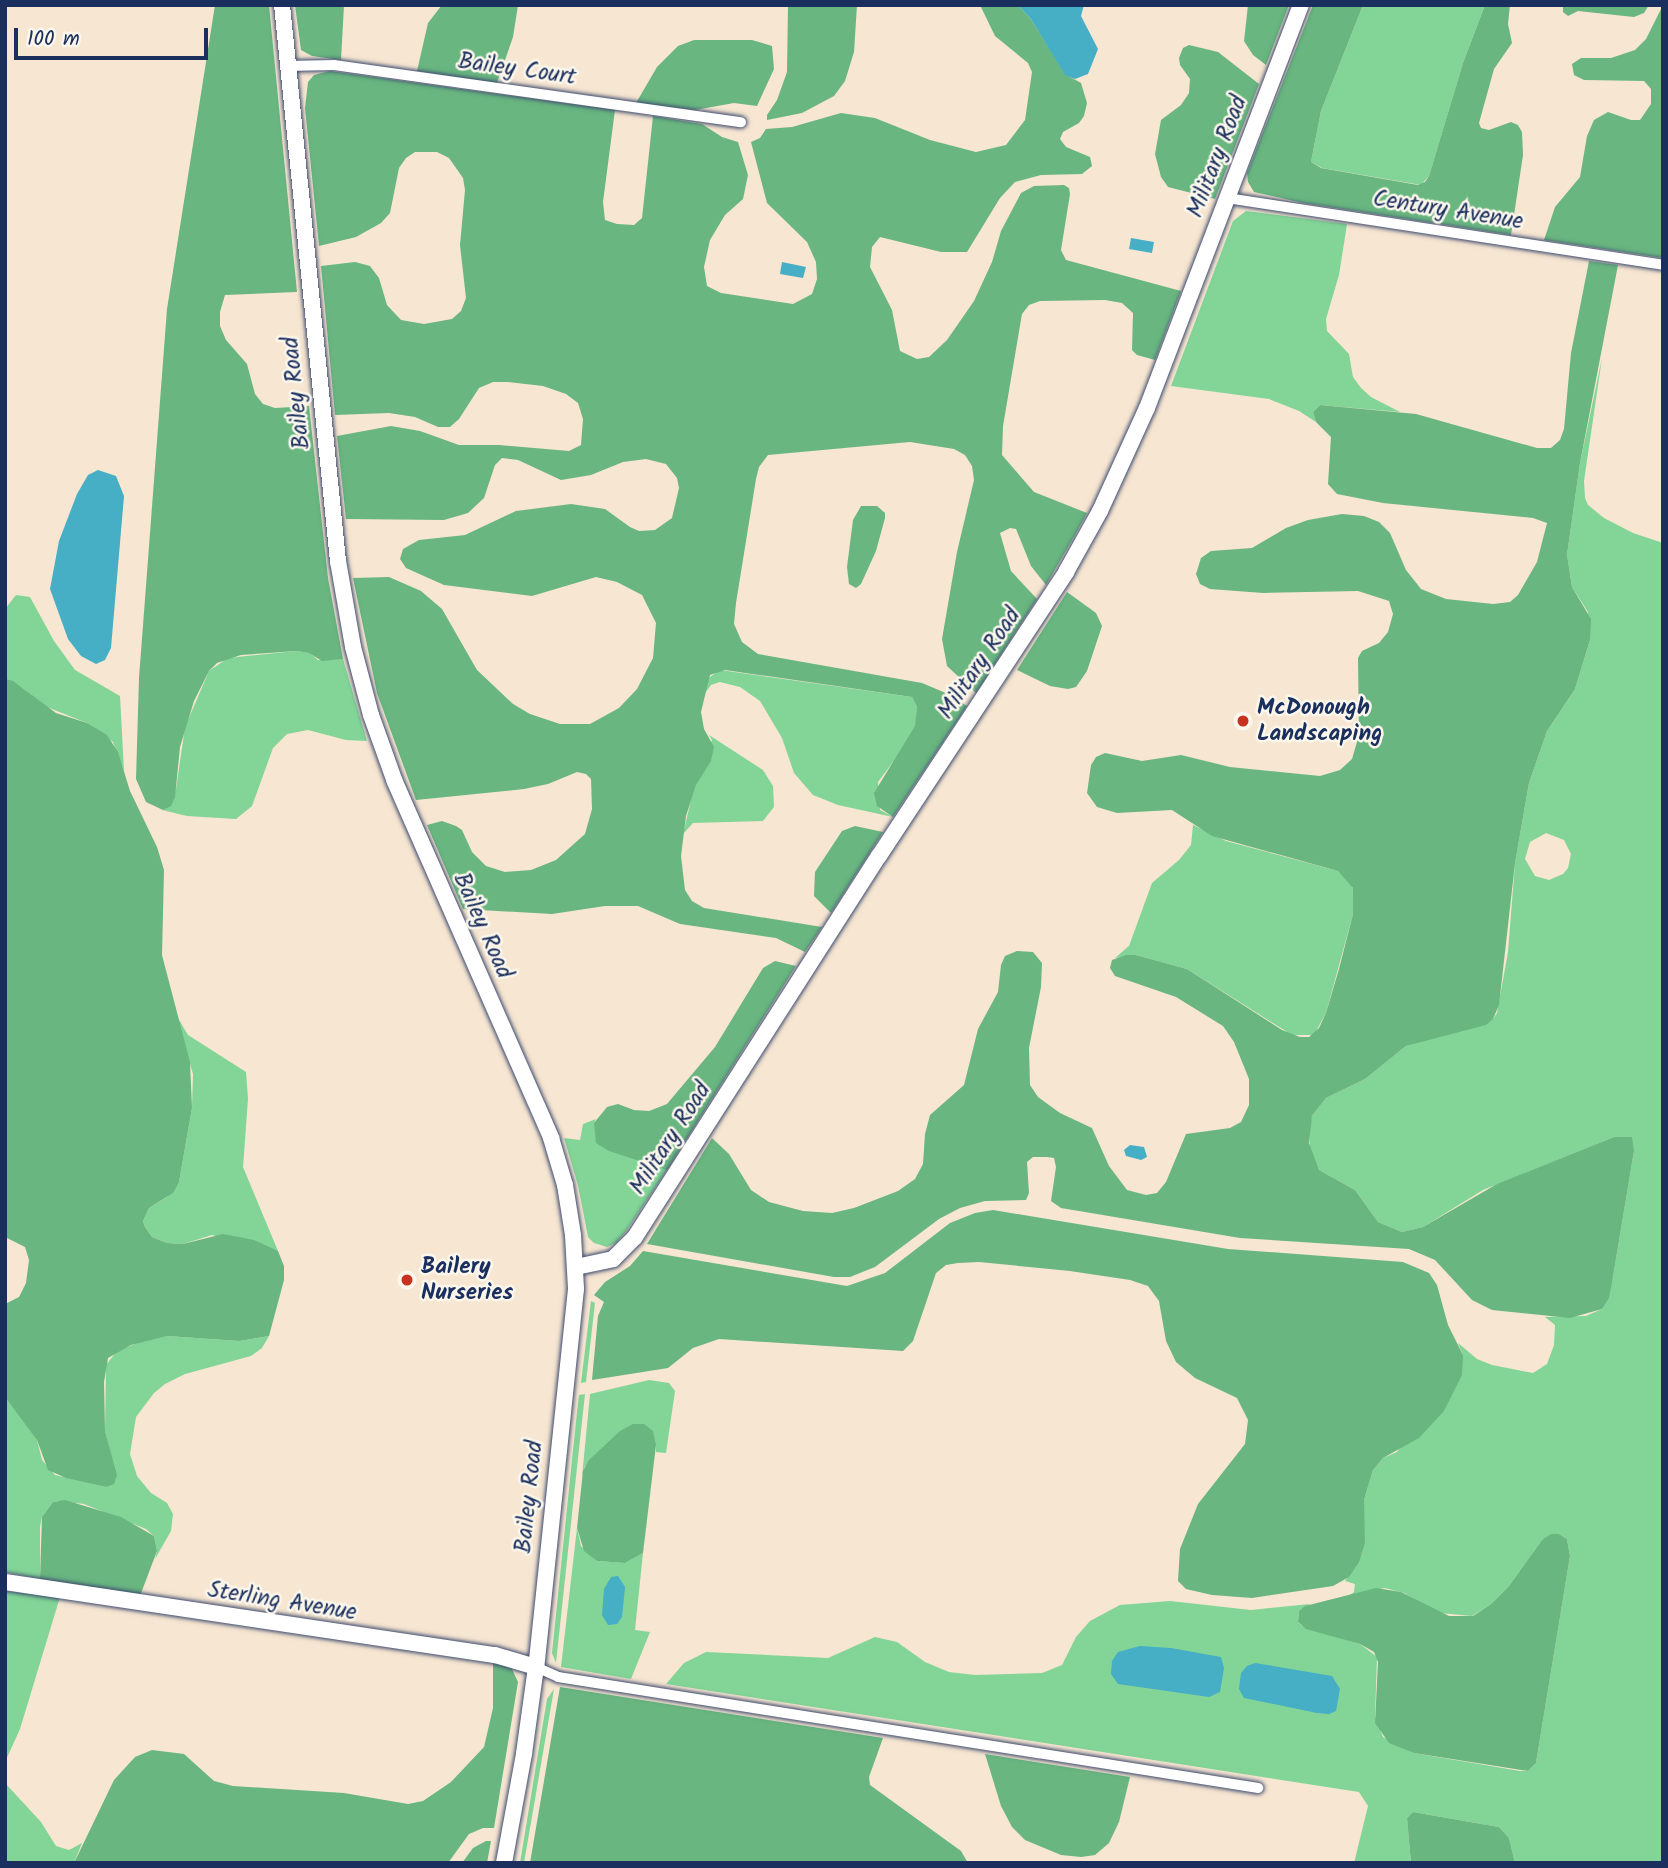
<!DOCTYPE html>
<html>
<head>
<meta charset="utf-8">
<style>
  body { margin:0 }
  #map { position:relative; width:1668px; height:1868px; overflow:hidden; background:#f7e6d1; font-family:Kalam,sans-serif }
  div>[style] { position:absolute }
  .green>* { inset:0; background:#82d597 }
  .forest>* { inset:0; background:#69b680 }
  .water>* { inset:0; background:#46aec5 }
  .roads { filter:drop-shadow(0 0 2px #3c4a6f) drop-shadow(0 0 2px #3c4a6f) }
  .street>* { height:10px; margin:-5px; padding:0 5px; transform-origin:5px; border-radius:5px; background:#fff }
  .secondary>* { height:16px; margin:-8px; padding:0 8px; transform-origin:8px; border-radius:8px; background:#fff }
  .dots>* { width:19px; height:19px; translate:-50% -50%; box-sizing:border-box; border:4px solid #fbf7ec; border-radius:50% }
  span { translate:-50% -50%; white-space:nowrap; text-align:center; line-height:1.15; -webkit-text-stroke:5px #fbf7ec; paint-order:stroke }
  .street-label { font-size:23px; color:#1b2f5e }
  .poi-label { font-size:23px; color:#1b2f5e; font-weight:700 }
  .left { translate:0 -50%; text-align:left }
  .frame { position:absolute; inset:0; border:7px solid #1b2f5e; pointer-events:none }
  .scale { position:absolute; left:14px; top:28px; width:194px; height:32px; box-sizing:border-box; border:4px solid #1b2f5e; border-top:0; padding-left:9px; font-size:21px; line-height:24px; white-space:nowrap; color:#1b2f5e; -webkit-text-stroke:5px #fbf7ec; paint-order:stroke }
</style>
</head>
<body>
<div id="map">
  <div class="green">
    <div style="clip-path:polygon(1363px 5px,1485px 5px,1463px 63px,1429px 176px,1421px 185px,1322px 168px,1311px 162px,1321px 111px)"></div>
    <div style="clip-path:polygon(1246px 211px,1347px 224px,1339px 275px,1326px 319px,1327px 331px,1349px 354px,1353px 377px,1361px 388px,1371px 397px,1400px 412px,1320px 405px,1313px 412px,1316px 422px,1299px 411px,1269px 399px,1171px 386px,1233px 221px)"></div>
    <div style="clip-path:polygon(evenodd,1602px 358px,1584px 481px,1585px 498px,1588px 505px,1604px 518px,1633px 533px,1663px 543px,1663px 1863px,1515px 1863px,1509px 1838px,1499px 1827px,1413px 1812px,1407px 1818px,1411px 1863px,1354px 1863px,1368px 1806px,1359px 1792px,666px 1684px,684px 1663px,706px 1652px,828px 1658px,875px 1637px,897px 1642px,925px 1662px,949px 1672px,975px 1675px,1042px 1673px,1062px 1665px,1076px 1637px,1090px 1621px,1120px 1605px,1170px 1601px,1251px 1610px,1310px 1604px,1299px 1611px,1298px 1622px,1302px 1626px,1360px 1644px,1377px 1657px,1375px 1717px,1383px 1737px,1414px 1753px,1520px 1771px,1528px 1771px,1536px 1763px,1570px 1556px,1567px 1539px,1559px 1534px,1542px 1540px,1509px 1586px,1491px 1604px,1472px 1616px,1439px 1613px,1404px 1593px,1385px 1588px,1350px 1595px,1354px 1592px,1355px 1584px,1345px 1581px,1362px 1553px,1364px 1500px,1373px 1470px,1383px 1458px,1397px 1452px,1463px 1355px,1458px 1343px,1477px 1359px,1492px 1365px,1533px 1373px,1547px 1364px,1554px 1345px,1555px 1325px,1545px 1317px,1586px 1316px,1602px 1309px,1613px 1277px,1634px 1151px,1614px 1137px,1483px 1190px,1423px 1227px,1402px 1232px,1378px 1222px,1355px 1190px,1319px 1170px,1310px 1151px,1309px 1128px,1312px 1116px,1326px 1098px,1365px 1079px,1406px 1046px,1493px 1019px,1497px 1013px,1508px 952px,1515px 863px,1529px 783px,1547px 731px,1575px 689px,1590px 640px,1588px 612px,1572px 587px,1567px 555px,1580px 463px,1602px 358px,1546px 833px,1564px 840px,1571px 854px,1568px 868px,1563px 874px,1549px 880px,1535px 876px,1525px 859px,1530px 842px,1546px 833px)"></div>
    <div style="clip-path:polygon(16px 595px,30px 597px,54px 641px,75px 670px,120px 696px,124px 771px,113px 742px,87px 723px,42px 705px,24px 689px,5px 679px,5px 609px)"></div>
    <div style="clip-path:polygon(296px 651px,310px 653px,318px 660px,343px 659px,367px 741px,346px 740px,308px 730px,287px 734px,273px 748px,252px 806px,236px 819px,187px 816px,158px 809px,163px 810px,176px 789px,185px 727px,209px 671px,228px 658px)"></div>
    <div style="clip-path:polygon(720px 670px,912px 697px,917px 707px,916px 726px,908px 742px,878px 782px,880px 810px,893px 817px,838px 805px,813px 795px,794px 773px,782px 738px,760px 701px,740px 687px,720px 682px,711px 685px,703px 696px,707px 679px)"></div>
    <div style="clip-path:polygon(709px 735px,763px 770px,773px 786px,774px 807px,763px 821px,693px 823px,683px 834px,692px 796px,712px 740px)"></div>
    <div style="clip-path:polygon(1193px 825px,1226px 841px,1338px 871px,1351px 883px,1355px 895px,1353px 914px,1326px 1013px,1314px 1035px,1292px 1035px,1187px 969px,1136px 955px,1115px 958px,1129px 946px,1152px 883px,1179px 860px,1191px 845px)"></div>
    <div style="clip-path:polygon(175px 1013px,188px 1035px,246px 1072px,248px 1099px,243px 1167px,278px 1251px,212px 1235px,183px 1244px,167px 1243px,152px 1237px,145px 1227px,143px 1221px,149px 1208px,167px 1197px,179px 1182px,192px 1108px,193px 1074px)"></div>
    <div style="clip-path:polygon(596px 1119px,594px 1123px,676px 1156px,627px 1230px,616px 1243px,607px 1247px,594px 1243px,588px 1237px,578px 1185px,564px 1138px,580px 1140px,583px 1124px)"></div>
    <div style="clip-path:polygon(591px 1301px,595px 1303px,586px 1382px,581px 1383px)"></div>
    <div style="clip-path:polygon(167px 1336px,239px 1341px,269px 1336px,262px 1348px,251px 1356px,185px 1374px,165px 1384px,154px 1393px,136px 1417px,130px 1454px,137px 1476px,151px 1493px,167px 1503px,173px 1514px,171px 1531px,155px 1559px,157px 1551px,154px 1536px,146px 1529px,84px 1504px,58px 1501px,53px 1502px,42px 1517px,40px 1527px,40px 1579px,5px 1572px,5px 1397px,27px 1423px,37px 1440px,42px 1460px,55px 1475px,106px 1487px,114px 1467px,105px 1431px,106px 1365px,117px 1351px,150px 1338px)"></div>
    <div style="clip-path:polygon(649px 1380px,669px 1383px,675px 1391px,666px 1453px,656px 1452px,656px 1445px,585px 1466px,582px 1477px,590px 1394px)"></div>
    <div style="clip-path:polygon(585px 1394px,575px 1486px,556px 1663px,552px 1653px,577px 1412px,579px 1395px)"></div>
    <div style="clip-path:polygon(577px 1528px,581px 1546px,597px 1561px,625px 1563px,643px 1553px,635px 1630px,650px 1632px,631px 1679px,561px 1667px)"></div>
    <div style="clip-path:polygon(5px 1591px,60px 1597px,20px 1729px,5px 1762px)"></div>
    <div style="clip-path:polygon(554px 1689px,524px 1863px,520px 1863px,547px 1699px)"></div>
    <div style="clip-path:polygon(5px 1783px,41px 1822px,56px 1846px,69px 1850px,82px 1843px,74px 1863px,5px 1863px)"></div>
  </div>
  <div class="forest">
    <div style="clip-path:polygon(215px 5px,269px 5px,297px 292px,225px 295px,220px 312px,220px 326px,226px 340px,247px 364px,255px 394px,263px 404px,275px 408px,309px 406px,328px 578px,343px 659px,322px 661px,309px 653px,296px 651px,241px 655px,217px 663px,209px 671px,194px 701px,180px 747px,175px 797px,171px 806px,163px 810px,146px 802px,136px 779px,139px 678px,167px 309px)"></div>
    <div style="clip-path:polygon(295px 5px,344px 5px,341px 60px,312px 56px,301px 50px)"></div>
    <div style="clip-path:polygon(442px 5px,518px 5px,513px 37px,497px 83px,417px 71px,428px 23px)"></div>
    <div style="clip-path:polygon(788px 5px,857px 5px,854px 52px,845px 81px,834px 96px,802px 113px,767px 120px,767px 115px,777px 100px,787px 72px)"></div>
    <div style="clip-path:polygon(980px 5px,1018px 5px,1031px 19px,1065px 74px,1081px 83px,1087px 103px,1084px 116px,1079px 123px,1063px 132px,1060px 139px,1066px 147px,1090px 157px,1092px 166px,1082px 174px,1041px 175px,1015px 182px,1000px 198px,967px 252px,941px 252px,880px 237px,872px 247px,870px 267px,892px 310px,900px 351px,917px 359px,929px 357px,947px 340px,974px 301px,992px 262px,1001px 231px,1021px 193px,1034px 186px,1064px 185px,1069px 188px,1070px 194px,1061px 250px,1066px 260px,1181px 291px,1155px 360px,1137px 355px,1132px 350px,1133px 313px,1122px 303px,1105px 300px,1040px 301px,1029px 305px,1022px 314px,1003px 426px,1002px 455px,1034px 492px,1087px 513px,1075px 535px,1046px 585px,1031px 566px,1016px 529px,1010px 528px,1000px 533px,1011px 571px,1037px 599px,976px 693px,947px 666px,942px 639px,957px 552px,974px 480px,972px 466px,965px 455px,954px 449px,910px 442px,768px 455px,759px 467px,756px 479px,736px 603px,734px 624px,742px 642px,758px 654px,922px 683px,948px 694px,967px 706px,893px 817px,877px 806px,874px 793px,915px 726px,917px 707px,912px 697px,725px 670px,710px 675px,701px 712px,704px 729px,714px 747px,711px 761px,696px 785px,686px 816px,681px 856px,685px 890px,692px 901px,704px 908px,822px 927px,805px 952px,776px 938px,680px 924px,638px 906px,605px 906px,552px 914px,463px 909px,427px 825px,442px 821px,456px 826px,462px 830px,472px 852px,486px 866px,505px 872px,531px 870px,556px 860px,585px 834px,592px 809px,591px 779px,586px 774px,577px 772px,548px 784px,524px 789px,416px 800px,377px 693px,353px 578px,389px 577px,421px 591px,442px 609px,477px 670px,513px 704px,530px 714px,560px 724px,590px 724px,619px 708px,637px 689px,653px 658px,656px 623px,642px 595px,617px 582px,596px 577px,532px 596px,444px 585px,406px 568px,400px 559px,403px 549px,419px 540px,465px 535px,516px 511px,571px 504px,605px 509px,630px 527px,639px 531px,655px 530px,672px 518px,679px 488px,677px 478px,666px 464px,646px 459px,623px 462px,591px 475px,561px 480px,518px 460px,502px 458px,495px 465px,484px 498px,468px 513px,444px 520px,346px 519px,337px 436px,391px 426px,420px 431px,459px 445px,499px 445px,569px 451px,581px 445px,583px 419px,578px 403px,566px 394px,543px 386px,507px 382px,493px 382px,479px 388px,459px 419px,450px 427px,438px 427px,415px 417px,389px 413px,335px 415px,321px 266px,355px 262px,370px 266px,379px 278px,387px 305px,401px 320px,424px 324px,452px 319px,461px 311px,466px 298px,460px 245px,465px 190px,463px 178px,449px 158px,437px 152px,415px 152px,406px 158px,399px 168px,390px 213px,381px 223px,356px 237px,319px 246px,305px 108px,308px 82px,314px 75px,330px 71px,615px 110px,603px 202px,605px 220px,617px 224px,634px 225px,642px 218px,653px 116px,702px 124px,722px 137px,738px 142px,748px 175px,743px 199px,725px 215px,710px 240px,704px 267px,707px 286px,721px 293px,793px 304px,812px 294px,817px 279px,816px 262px,807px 242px,767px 203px,751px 142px,760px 138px,766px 129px,792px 127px,841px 113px,875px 118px,930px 140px,976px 152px,1006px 145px,1025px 120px,1032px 72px,1028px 63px,995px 36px)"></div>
    <div style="clip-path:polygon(1248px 5px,1289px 5px,1266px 65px,1253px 55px,1244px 41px)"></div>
    <div style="clip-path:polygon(1313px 5px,1363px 5px,1321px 111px,1311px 162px,1321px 168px,1418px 185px,1425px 182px,1429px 176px,1463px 63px,1485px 5px,1510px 5px,1508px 24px,1512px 43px,1494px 69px,1479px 123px,1481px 128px,1489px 130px,1511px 122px,1518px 125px,1522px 132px,1523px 155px,1511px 235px,1303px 203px,1254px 192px,1248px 182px,1247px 173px)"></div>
    <div style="clip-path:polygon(1563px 5px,1649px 5px,1644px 13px,1634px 17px,1578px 11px,1568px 16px,1563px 12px)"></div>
    <div style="clip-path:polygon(1663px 5px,1663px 258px,1544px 240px,1555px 207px,1580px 177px,1587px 136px,1594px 120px,1608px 112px,1631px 120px,1640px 120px,1651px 104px,1651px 89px,1644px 81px,1584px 80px,1574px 75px,1572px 64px,1581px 58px,1611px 58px,1635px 50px,1646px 39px)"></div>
    <div style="clip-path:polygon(694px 40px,752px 40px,772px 46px,774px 69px,757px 106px,734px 103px,695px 110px,636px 103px,657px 67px,678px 46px)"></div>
    <div style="clip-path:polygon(1189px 45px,1218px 52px,1259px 84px,1215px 199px,1168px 187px,1161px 177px,1155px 154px,1161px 120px,1181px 105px,1189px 93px,1190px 79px,1180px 65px,1179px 58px,1183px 48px)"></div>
    <div style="clip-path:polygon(1589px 261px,1618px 265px,1580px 463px,1567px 555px,1572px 587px,1591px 619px,1590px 640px,1575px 689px,1547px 731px,1529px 783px,1515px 863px,1499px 1005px,1493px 1019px,1486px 1025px,1406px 1046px,1365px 1079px,1326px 1098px,1312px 1116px,1309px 1143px,1319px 1170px,1355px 1190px,1378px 1222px,1402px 1232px,1423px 1227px,1497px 1184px,1614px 1137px,1632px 1137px,1634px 1151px,1613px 1277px,1609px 1298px,1602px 1309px,1570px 1318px,1492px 1310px,1472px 1300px,1435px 1260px,1409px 1249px,1240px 1238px,1061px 1208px,1051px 1201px,1056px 1167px,1054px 1158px,1047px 1157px,1033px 1157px,1027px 1162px,1029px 1193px,1026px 1200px,985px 1201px,960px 1208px,939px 1219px,875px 1267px,850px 1277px,834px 1277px,647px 1244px,712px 1138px,729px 1154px,751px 1190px,769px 1202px,803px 1211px,832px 1213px,854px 1208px,898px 1191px,915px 1179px,923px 1164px,925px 1134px,930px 1115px,964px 1085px,978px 1029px,998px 992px,1001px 965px,1005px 956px,1017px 951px,1033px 952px,1042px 963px,1041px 987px,1029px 1048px,1030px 1085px,1038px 1097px,1060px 1113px,1092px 1128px,1109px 1166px,1127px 1190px,1146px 1195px,1157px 1193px,1166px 1182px,1186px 1134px,1230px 1128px,1241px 1122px,1249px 1105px,1249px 1079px,1234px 1042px,1223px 1026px,1176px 997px,1115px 976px,1110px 968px,1112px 960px,1126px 955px,1136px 955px,1187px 969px,1282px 1030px,1300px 1037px,1309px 1037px,1319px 1028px,1326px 1013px,1339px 969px,1353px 914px,1353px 888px,1338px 871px,1212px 836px,1172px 810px,1117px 813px,1097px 807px,1087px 793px,1091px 765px,1096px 757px,1105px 753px,1142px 761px,1181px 755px,1230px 767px,1320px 776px,1340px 770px,1352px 759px,1359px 735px,1358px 658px,1362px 651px,1379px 643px,1388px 632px,1393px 614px,1389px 601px,1358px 591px,1263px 593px,1210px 589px,1200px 584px,1196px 574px,1201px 558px,1211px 551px,1252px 548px,1286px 528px,1308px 520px,1342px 514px,1364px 516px,1379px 522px,1390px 533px,1406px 570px,1421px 589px,1446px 599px,1493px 604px,1510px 602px,1518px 595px,1537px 562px,1547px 523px,1533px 518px,1383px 503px,1337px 494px,1328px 484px,1331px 437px,1316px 422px,1313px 412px,1320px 405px,1416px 414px,1537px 448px,1551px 448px,1560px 440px,1564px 429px,1571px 353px)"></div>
    <div style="clip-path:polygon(861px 506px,877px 506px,885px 513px,885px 518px,876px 551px,861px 584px,856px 588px,849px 584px,847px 567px,853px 520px)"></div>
    <div style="clip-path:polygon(1067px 592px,1096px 613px,1102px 626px,1087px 671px,1076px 687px,1068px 689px,1050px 686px,1017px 670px)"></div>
    <div style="clip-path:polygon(5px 679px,13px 681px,56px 713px,87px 723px,107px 735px,118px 752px,130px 791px,157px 847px,164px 870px,162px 955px,190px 1062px,192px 1108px,179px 1182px,173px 1193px,149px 1208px,143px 1221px,145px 1227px,152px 1237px,167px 1243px,183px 1244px,223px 1234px,254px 1240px,278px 1251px,284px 1266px,284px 1280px,269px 1336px,239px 1341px,167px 1336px,131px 1345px,108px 1358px,104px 1382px,105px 1431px,117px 1475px,114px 1484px,106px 1487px,66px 1478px,48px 1470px,37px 1440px,5px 1397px,5px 1304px,19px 1297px,26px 1283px,29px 1260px,25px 1247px,5px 1237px)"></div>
    <div style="clip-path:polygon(855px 826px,883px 832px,831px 913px,814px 896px,815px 872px,842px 831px)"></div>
    <div style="clip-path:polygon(775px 961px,796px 966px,667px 1170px,609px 1151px,596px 1143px,594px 1123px,607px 1107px,618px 1104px,634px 1110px,649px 1111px,667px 1104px,715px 1047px,763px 968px)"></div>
    <div style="clip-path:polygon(993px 1210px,1228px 1249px,1403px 1262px,1429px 1273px,1437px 1285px,1448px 1325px,1463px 1355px,1462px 1375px,1444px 1411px,1419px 1438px,1383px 1458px,1373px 1470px,1364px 1500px,1365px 1543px,1359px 1562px,1349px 1577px,1333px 1586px,1252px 1598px,1212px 1595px,1186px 1589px,1178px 1581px,1180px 1549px,1198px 1504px,1245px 1444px,1248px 1420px,1237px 1398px,1195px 1378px,1176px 1362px,1166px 1341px,1159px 1301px,1148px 1286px,1130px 1280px,1070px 1271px,979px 1262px,958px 1263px,946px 1265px,936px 1273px,913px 1341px,903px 1351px,719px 1339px,693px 1348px,668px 1368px,592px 1380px,598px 1316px,604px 1302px,594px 1295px,605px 1282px,630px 1266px,643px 1251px,847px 1286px,885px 1273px,950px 1223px,975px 1213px)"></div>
    <div style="clip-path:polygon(644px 1424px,653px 1431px,656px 1445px,643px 1553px,625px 1563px,597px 1561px,584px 1551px,577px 1528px,583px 1471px,589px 1460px,620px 1431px,633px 1424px)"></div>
    <div style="clip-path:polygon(65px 1500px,121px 1517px,154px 1536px,157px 1551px,140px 1596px,40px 1579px,42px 1517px,53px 1502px)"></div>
    <div style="clip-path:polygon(1551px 1534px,1559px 1534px,1567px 1539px,1570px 1556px,1536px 1763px,1528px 1771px,1414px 1753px,1389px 1743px,1375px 1723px,1378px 1662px,1374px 1652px,1360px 1644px,1306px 1629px,1298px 1622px,1299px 1611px,1305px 1606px,1376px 1588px,1401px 1592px,1449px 1616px,1473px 1616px,1491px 1604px,1509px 1586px,1542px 1540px)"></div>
    <div style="clip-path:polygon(493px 1661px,511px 1667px,518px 1682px,494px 1828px,483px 1828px,469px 1834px,448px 1863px,74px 1863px,114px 1780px,135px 1757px,152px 1750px,184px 1754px,214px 1781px,233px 1786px,344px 1793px,408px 1804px,423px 1801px,451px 1782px,484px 1747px,493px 1708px)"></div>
    <div style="clip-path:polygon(560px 1687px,883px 1738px,869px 1777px,870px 1785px,961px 1851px,968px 1863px,530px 1863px)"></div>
    <div style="clip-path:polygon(985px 1754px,1130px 1777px,1119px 1822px,1109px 1843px,1095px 1855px,1081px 1857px,1061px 1855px,1025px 1840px,1012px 1827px,1001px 1806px)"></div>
    <div style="clip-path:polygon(1413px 1812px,1499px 1827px,1509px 1838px,1515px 1863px,1411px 1863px,1407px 1818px)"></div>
    <div style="clip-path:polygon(486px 1841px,491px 1841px,487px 1863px,462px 1863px,473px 1848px)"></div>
  </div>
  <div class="water">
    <div style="clip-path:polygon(1018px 5px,1084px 5px,1081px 16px,1098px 49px,1088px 74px,1075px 79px,1065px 75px,1031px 19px)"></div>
    <div style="clip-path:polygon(1131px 238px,1154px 242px,1152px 253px,1129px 249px)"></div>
    <div style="clip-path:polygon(782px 262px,806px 267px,803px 278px,780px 274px)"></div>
    <div style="clip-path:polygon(98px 470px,116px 476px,124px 496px,111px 648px,105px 660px,96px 664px,81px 656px,68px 639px,50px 589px,59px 541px,77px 494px,88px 475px)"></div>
    <div style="clip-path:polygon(1130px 1145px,1144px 1147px,1147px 1157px,1141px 1160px,1126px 1156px,1124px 1150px)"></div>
    <div style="clip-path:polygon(618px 1576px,625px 1587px,622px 1617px,617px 1624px,608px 1625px,602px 1615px,604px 1589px,611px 1577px)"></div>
    <div style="clip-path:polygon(1140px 1646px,1171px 1648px,1221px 1657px,1224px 1668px,1220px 1692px,1209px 1697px,1118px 1684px,1111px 1674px,1112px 1661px,1118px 1652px)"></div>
    <div style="clip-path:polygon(1255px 1663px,1332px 1676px,1340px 1689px,1336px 1711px,1329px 1714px,1317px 1713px,1244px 1698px,1239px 1689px,1241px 1673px,1247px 1666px)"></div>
  </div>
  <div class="roads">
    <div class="street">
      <div style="left:286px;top:66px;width:48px;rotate:-1.2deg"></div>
      <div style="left:334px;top:65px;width:411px;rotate:8deg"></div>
      <div style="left:1227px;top:198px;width:441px;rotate:8.7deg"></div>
      <div style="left:536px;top:1667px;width:24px;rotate:24deg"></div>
      <div style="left:558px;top:1677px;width:709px;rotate:9.01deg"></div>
    </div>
    <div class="secondary">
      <div style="left:282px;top:5px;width:559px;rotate:84.25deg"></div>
      <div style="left:338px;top:561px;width:87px;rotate:80.1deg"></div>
      <div style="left:353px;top:647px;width:70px;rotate:75.2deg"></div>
      <div style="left:371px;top:715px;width:71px;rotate:70.3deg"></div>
      <div style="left:395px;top:782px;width:389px;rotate:66.3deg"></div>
      <div style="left:551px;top:1138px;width:49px;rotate:73.4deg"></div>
      <div style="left:565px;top:1185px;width:51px;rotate:80.9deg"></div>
      <div style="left:573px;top:1235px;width:54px;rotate:86.8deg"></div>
      <div style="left:576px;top:1289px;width:380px;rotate:96deg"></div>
      <div style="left:536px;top:1667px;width:88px;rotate:97.9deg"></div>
      <div style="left:524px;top:1754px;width:111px;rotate:100.4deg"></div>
      <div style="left:576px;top:1267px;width:38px;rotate:-12deg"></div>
      <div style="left:613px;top:1259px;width:31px;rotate:-45deg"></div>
      <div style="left:635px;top:1237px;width:452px;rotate:-57.4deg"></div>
      <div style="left:879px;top:856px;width:340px;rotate:-56.6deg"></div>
      <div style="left:1066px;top:572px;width:70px;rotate:-60.9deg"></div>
      <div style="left:1100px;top:511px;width:113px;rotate:-65.5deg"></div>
      <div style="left:1147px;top:408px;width:431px;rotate:-69.1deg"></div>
      <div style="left:5px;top:1582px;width:495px;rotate:8.5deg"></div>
      <div style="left:495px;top:1655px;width:43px;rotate:16.3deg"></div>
    </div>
  </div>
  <div class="dots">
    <div style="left:1243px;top:721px;background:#c8321e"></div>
    <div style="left:407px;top:1280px;background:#c8321e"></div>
  </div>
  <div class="street-label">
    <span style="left:517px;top:70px;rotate:8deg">Bailey Court</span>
    <span style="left:1218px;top:157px;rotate:-69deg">Military Road</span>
    <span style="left:1448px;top:211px;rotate:9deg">Century Avenue</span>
    <span style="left:297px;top:393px;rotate:-96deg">Bailey Road</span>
    <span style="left:980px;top:664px;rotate:-56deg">Military Road</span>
    <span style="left:482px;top:926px;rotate:66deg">Bailey Road</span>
    <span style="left:671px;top:1139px;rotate:-57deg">Military Road</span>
    <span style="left:530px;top:1497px;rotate:-84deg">Bailey Road</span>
    <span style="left:282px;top:1602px;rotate:9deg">Sterling Avenue</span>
  </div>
  <div class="poi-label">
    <span class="left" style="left:1257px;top:721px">McDonough<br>Landscaping</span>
    <span class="left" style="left:421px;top:1280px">Bailery<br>Nurseries</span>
  </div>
  <div class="frame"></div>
  <div class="scale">100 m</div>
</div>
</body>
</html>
